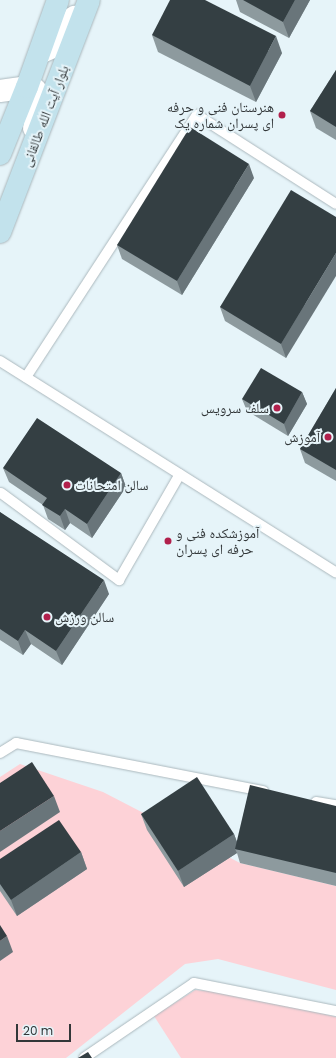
<!DOCTYPE html>
<html>
<head>
<meta charset="utf-8">
<style>
  body { margin:0 }
  #map { position:relative; width:336px; height:1058px; overflow:hidden; background:#e6f4f9; font-family:Poppins,"Noto Naskh Arabic",sans-serif }
  div>[style] { position:absolute }
  .green>* { inset:0; background:#fdd2d7 }
  .roads { filter:drop-shadow(0 0 1px #abb8bd) drop-shadow(0 0 1px #abb8bd) }
  .service>* { height:10px; margin:-5px; padding:0 5px; transform-origin:5px; border-radius:5px; background:#fff }
  .minor>* { height:20px; margin:-10px; padding:0 10px; transform-origin:10px; border-radius:10px; background:#fff }
  .tertiary>* { height:22px; margin:-11px; padding:0 11px; transform-origin:11px; border-radius:11px; background:#fff }
  .secondary>* { height:22px; margin:-11px; padding:0 11px; transform-origin:11px; border-radius:11px; background:#c2e2ec }
  .wall>* { inset:0; background:#8d9a9e }
  .shaded-wall>* { inset:0; background:#69757a }
  .building>* { inset:0; background:#343f43 }
  .dots>* { width:11px; height:11px; translate:-50% -50%; box-sizing:border-box; border:2px solid #e6f4f9; border-radius:50% }
  span { translate:-50% -50%; white-space:nowrap; text-align:center; line-height:1.15; -webkit-text-stroke:4px #e6f4f9; paint-order:stroke }
  .poi-label { font-size:14px; color:#323739 }
  .right { translate:-100% -50%; text-align:right }
  .left { translate:0 -50%; text-align:left }
  .street-label { font-size:14px; color:#323739 }
  .scale { position:absolute; left:16px; top:1024px; width:55px; height:18px; box-sizing:border-box; border:2px solid #323739; border-top:0; padding-left:5px; font-size:12px; line-height:14px; white-space:nowrap; color:#323739; -webkit-text-stroke:3px #e6f4f9; paint-order:stroke }
</style>
</head>
<body>
<div id="map">
  <div class="green">
    <div style="clip-path:polygon(20px 764px,103px 792px,240px 863px,336px 886px,336px 990px,218px 959px,185px 964px,66px 1058px,0 1058px,0 777px)"></div>
    <div style="clip-path:polygon(195px 990px,249px 994px,336px 1017px,336px 1058px,181px 1058px,154px 1016px)"></div>
  </div>
  <div class="roads">
    <div class="service">
      <div style="left:0;top:361px;width:397px;rotate:32.2deg"></div>
      <div style="left:26px;top:377px;width:313px;rotate:-56.9deg"></div>
      <div style="left:197px;top:115px;width:165px;rotate:32.6deg"></div>
      <div style="left:1px;top:493px;width:147px;rotate:36.4deg"></div>
      <div style="left:119px;top:580px;width:122px;rotate:-60.1deg"></div>
      <div style="left:0;top:753px;width:19px;rotate:-32deg"></div>
      <div style="left:16px;top:743px;width:252px;rotate:11deg"></div>
      <div style="left:316px;top:802px;width:20px;rotate:9deg"></div>
      <div style="left:84px;top:1058px;width:133px;rotate:-34.3deg"></div>
      <div style="left:194px;top:983px;width:145px;rotate:11.2deg"></div>
    </div>
    <div class="minor">
      <div style="left:38px;top:55px;width:21px;rotate:-25deg"></div>
      <div style="left:57px;top:46px;width:15px;rotate:-53deg"></div>
      <div style="left:66px;top:34px;width:20px;rotate:-66deg"></div>
      <div style="left:27px;top:87px;width:9px;rotate:13deg"></div>
      <div style="left:36px;top:89px;width:11px;rotate:75deg"></div>
      <div style="left:39px;top:100px;width:29px;rotate:102deg"></div>
    </div>
    <div class="tertiary">
      <div style="left:0;top:91px;width:27px;rotate:-8deg"></div>
    </div>
    <div class="secondary">
      <div style="left:0;top:154px;width:72px;rotate:-68.1deg"></div>
      <div style="left:27px;top:87px;width:92px;rotate:-70.4deg"></div>
      <div style="left:0;top:232px;width:248px;rotate:-69deg"></div>
    </div>
  </div>
  <div class="wall">
    <div style="clip-path:polygon(236px 0,310px 0,289px 38px,240px 12px)"></div>
    <div style="clip-path:polygon(152px 35px,282px 53px,256px 102px,158px 52px)"></div>
    <div style="clip-path:polygon(336px 70px,336px 140px,316px 128px,310px 111px)"></div>
    <div style="clip-path:polygon(254px 178px,182px 295px,122px 259px,117px 245px)"></div>
    <div style="clip-path:polygon(336px 217px,286px 358px,225px 321px,220px 307px)"></div>
    <div style="clip-path:polygon(336px 388px,336px 481px,305px 463px,300px 449px)"></div>
    <div style="clip-path:polygon(302px 392px,307px 404px,288px 436px,247px 411px,242px 399px)"></div>
    <div style="clip-path:polygon(3px 468px,121px 473px,126px 487px,92px 538px,70px 523px,65px 530px,48px 519px,43px 505px,9px 482px)"></div>
    <div style="clip-path:polygon(0 512px,109px 594px,62px 665px,31px 644px,23px 655px,0 640px)"></div>
    <div style="clip-path:polygon(336px 806px,336px 886px,240px 863px,237px 853px,184px 887px,147px 830px,141px 814px,234px 834px,237px 842px)"></div>
    <div style="clip-path:polygon(81px 852px,87px 869px,17px 916px,0 891px,0 859px)"></div>
  </div>
  <div class="shaded-wall">
    <div style="clip-path:polygon(295px 0,310px 0,289px 38px,283px 22px)"></div>
    <div style="clip-path:polygon(276px 36px,282px 53px,256px 102px,250px 86px)"></div>
    <div style="clip-path:polygon(249px 164px,254px 178px,182px 295px,177px 281px)"></div>
    <div style="clip-path:polygon(336px 253px,336px 276px,286px 358px,281px 344px)"></div>
    <div style="clip-path:polygon(302px 392px,307px 404px,288px 436px,284px 424px)"></div>
    <div style="clip-path:polygon(121px 473px,126px 487px,92px 538px,87px 524px)"></div>
    <div style="clip-path:polygon(65px 509px,70px 523px,65px 530px,60px 516px)"></div>
    <div style="clip-path:polygon(104px 580px,109px 594px,62px 665px,56px 651px)"></div>
    <div style="clip-path:polygon(25px 630px,31px 644px,23px 655px,18px 641px)"></div>
    <div style="clip-path:polygon(54px 796px,60px 812px,0 852px,0 831px)"></div>
    <div style="clip-path:polygon(234px 834px,240px 850px,235px 849px,237px 853px,184px 887px,178px 871px)"></div>
    <div style="clip-path:polygon(81px 852px,87px 869px,17px 916px,11px 900px)"></div>
    <div style="clip-path:polygon(7px 936px,13px 952px,0 961px,0 941px)"></div>
  </div>
  <div class="building">
    <div style="clip-path:polygon(170px 0,205px 0,276px 36px,250px 86px,152px 35px)"></div>
    <div style="clip-path:polygon(243px 0,295px 0,283px 22px)"></div>
    <div style="clip-path:polygon(336px 70px,336px 127px,310px 111px)"></div>
    <div style="clip-path:polygon(190px 127px,249px 164px,177px 281px,117px 245px)"></div>
    <div style="clip-path:polygon(291px 190px,336px 217px,336px 253px,281px 344px,220px 307px)"></div>
    <div style="clip-path:polygon(261px 368px,302px 392px,284px 424px,242px 399px)"></div>
    <div style="clip-path:polygon(336px 388px,336px 470px,300px 449px)"></div>
    <div style="clip-path:polygon(37px 418px,121px 473px,87px 524px,65px 509px,60px 516px,42px 505px,47px 498px,3px 468px)"></div>
    <div style="clip-path:polygon(0 512px,104px 580px,56px 651px,25px 630px,18px 641px,0 629px)"></div>
    <div style="clip-path:polygon(32px 762px,54px 796px,0 831px,0 783px)"></div>
    <div style="clip-path:polygon(197px 777px,234px 834px,178px 871px,141px 814px)"></div>
    <div style="clip-path:polygon(250px 785px,336px 806px,336px 873px,235px 849px)"></div>
    <div style="clip-path:polygon(59px 820px,81px 852px,11px 900px,0 884px,0 859px)"></div>
    <div style="clip-path:polygon(0 925px,7px 936px,0 941px)"></div>
    <div style="clip-path:polygon(88px 1052px,92px 1058px,78px 1058px)"></div>
  </div>
  <div class="dots">
    <div style="left:282px;top:115px;background:#b1204c"></div>
    <div style="left:277px;top:408px;background:#b1204c"></div>
    <div style="left:328px;top:437px;background:#b1204c"></div>
    <div style="left:67px;top:485px;background:#b1204c"></div>
    <div style="left:168px;top:541px;background:#b1204c"></div>
    <div style="left:47px;top:617px;background:#b1204c"></div>
  </div>
  <div class="poi-label">
    <span class="right" style="left:274px;top:115px">هنرستان فنی و حرفه<br>ای پسران شماره یک</span>
    <span class="right" style="left:269px;top:408px">سلف سرویس</span>
    <span class="right" style="left:320px;top:437px">آموزش</span>
    <span class="left" style="left:75px;top:485px">سالن امتحانات</span>
    <span class="left" style="left:176px;top:541px">آموزشکده فنی و<br>حرفه ای پسران</span>
    <span class="left" style="left:55px;top:617px">سالن ورزش</span>
  </div>
  <div class="street-label">
    <span style="left:45px;top:116px;rotate:-69deg">بلوار آیت الله طالقانی</span>
  </div>
  <div class="scale">20 m</div>
</div>
</body>
</html>
